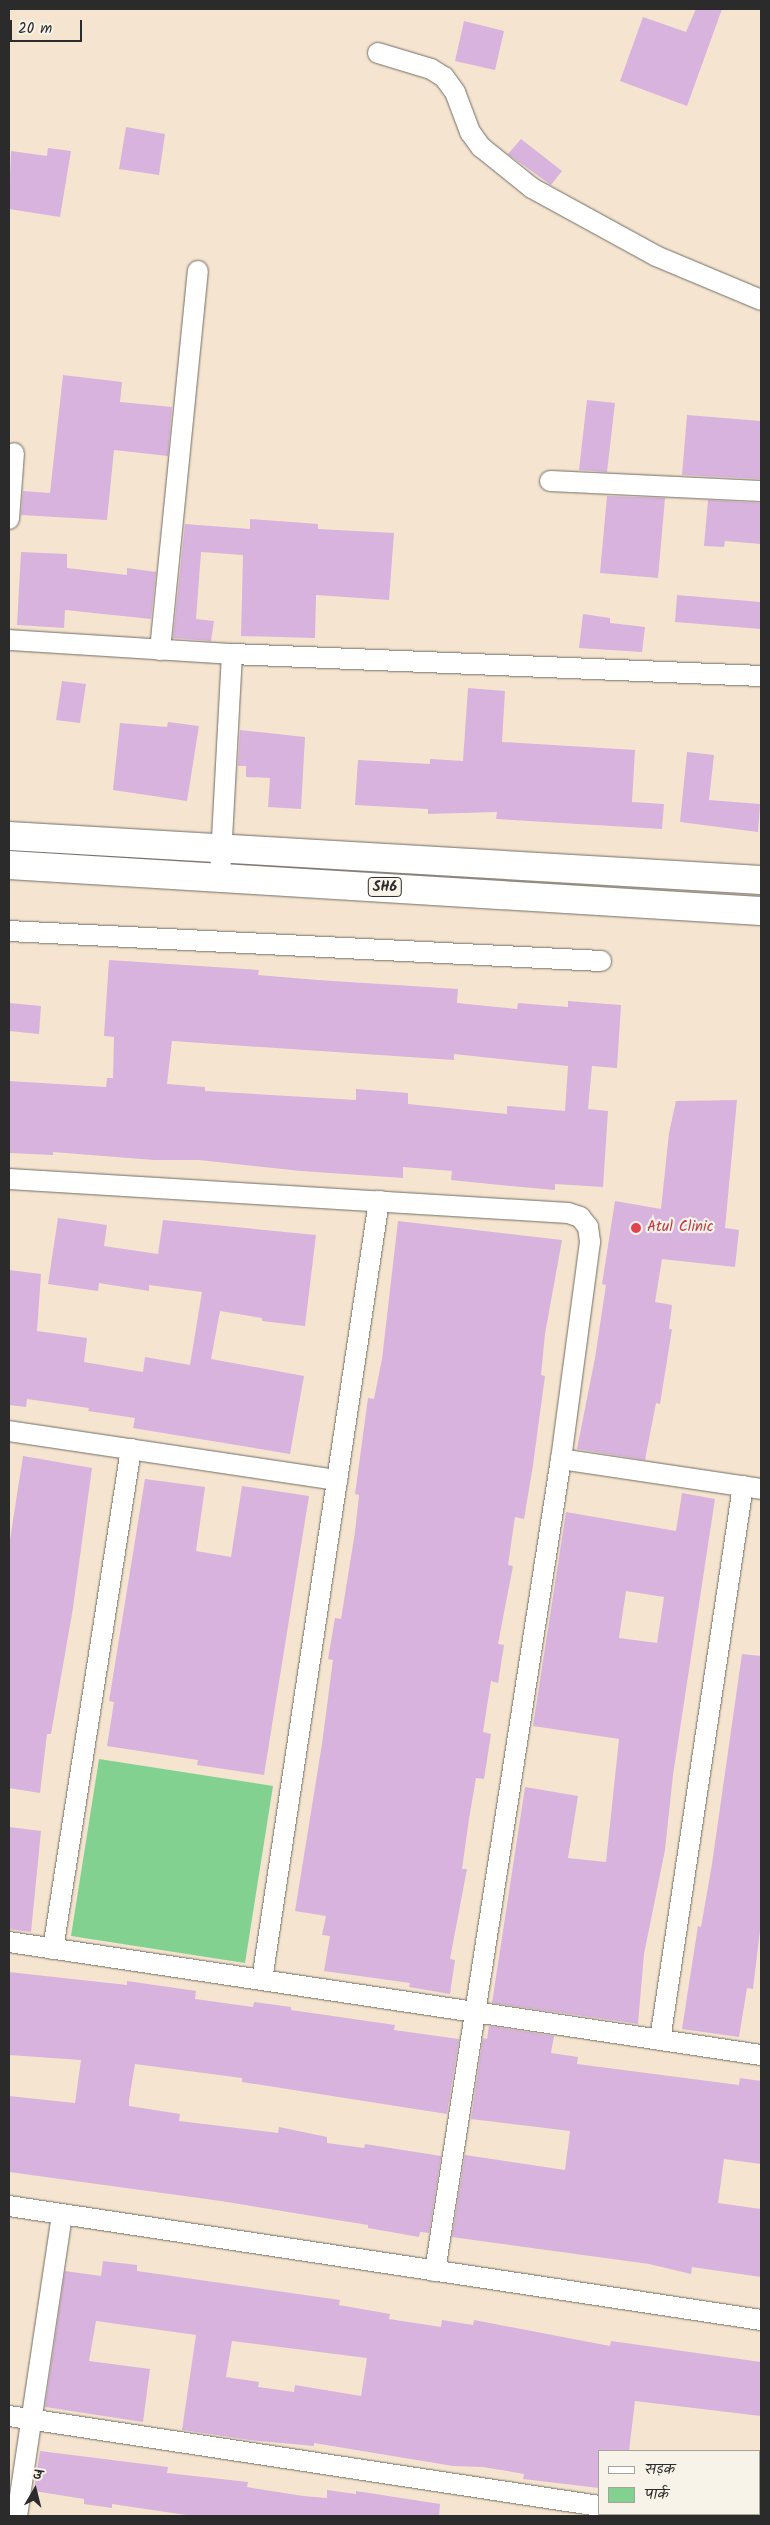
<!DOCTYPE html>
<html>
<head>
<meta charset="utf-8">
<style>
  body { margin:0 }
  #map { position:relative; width:770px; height:2525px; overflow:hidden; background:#f5e5d0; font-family:Kalam,"Playpen Sans Deva",sans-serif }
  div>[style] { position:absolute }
  .green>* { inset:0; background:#82d190 }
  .building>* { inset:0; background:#d8b3dd }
  .roads { filter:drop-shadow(0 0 1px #726c65) drop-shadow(0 0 1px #726c65) }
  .minor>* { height:20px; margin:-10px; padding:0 10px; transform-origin:10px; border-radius:10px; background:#fff }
  .primary>* { height:28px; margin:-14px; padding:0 14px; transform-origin:14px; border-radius:14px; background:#fff }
  .dots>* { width:14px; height:14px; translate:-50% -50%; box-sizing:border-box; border:2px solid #f7f3e8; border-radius:50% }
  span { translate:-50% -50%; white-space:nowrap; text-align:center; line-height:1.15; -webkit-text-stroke:4.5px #f7f3e8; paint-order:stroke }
  .shield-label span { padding:1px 4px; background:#f7f3e8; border:1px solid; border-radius:4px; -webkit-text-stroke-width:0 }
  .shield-label { font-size:14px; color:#2b2b2b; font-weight:700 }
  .health-label { font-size:15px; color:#be3a42 }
  .left { translate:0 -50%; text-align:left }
  .frame { position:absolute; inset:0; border:10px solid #2b2b2b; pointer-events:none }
  .legend { position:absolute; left:598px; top:2450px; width:162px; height:65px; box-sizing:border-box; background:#f7f3e8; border:1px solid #a5a39c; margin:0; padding:6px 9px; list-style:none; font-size:15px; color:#2b2b2b }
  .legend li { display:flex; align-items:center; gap:10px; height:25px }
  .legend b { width:25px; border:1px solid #a5a39c }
  .north { position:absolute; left:10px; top:2465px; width:50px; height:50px; -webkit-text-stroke:4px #f7f3e8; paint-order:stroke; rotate:8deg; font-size:14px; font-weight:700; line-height:20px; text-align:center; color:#2b2b2b }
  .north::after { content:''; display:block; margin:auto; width:18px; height:22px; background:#2b2b2b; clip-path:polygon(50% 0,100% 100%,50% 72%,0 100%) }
  .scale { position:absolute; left:10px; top:20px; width:72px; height:22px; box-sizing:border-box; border:2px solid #2b2b2b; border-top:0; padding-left:6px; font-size:15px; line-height:18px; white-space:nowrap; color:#2b2b2b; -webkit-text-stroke:4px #f7f3e8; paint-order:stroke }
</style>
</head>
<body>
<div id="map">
  <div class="green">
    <div style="clip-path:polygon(99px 1759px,273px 1786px,245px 1963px,71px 1936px)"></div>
  </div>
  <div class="building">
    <div style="clip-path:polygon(696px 9px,722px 9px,687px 106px,620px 81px,643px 17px,686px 32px)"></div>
    <div style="clip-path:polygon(464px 21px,504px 31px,495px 70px,455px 61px)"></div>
    <div style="clip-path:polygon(126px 127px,165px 134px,159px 175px,119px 169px)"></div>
    <div style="clip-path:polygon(521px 139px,562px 171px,551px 185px,508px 154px)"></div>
    <div style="clip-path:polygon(48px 148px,71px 151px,60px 217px,9px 209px,11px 151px,47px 156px)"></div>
    <div style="clip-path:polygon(63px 375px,122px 382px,120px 402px,172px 407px,168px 456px,114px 450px,107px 520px,21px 515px,23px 491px,50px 493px)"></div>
    <div style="clip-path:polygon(587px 400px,615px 403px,607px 472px,579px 470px)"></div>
    <div style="clip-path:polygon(687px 415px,761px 421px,761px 479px,682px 475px)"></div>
    <div style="clip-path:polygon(607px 496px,665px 498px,658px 578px,600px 573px)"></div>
    <div style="clip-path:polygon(708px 500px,761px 503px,761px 544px,725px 541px,724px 547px,704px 546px)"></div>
    <div style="clip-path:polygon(250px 519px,318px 524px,318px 529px,394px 533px,389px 600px,316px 595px,315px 638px,241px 636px,243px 555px,201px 552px,196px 619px,214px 621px,211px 641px,173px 638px,185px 524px,250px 529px)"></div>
    <div style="clip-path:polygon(21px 552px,67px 554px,67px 568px,127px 575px,127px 568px,156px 572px,151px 619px,65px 610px,64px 628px,17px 625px)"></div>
    <div style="clip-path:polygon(677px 595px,761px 602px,761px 629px,675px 622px)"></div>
    <div style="clip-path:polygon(583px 614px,610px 618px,610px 623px,645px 627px,642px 652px,579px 648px)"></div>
    <div style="clip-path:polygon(62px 681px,86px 684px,80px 723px,56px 720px)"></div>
    <div style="clip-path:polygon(468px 688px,505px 691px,502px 742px,635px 750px,632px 802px,664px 804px,662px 829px,496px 819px,497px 812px,428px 814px,428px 809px,355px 805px,358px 760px,430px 764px,430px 759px,463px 761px)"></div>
    <div style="clip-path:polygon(168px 722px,199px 726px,187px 801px,113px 790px,120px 723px,167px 727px)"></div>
    <div style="clip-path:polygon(240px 730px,305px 737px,301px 809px,268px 807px,270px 778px,246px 777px,246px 766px,238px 766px)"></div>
    <div style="clip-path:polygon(687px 752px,714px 755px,709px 800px,760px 804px,758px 832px,680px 822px)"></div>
    <div style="clip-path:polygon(evenodd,109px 960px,259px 970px,258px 975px,318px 980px,458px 989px,457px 1003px,517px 1009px,518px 1003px,568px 1007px,568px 1001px,621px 1005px,617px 1068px,592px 1066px,588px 1109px,608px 1111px,603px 1187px,555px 1184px,555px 1190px,500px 1185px,451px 1180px,452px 1171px,403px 1167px,403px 1178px,301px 1171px,199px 1160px,154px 1160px,53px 1152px,53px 1155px,9px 1153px,9px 1081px,106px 1087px,107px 1078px,113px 1078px,114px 1037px,104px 1036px,109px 960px,172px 1041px,454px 1060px,454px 1054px,568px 1066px,565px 1111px,507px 1106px,507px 1114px,408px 1104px,408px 1093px,356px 1089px,356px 1100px,205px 1091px,205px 1087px,167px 1084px,172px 1041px)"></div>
    <div style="clip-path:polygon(9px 1003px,41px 1006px,39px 1034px,9px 1031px)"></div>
    <div style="clip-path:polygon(737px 1100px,725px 1228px,739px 1230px,735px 1267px,662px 1259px,655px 1302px,672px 1305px,669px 1329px,672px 1329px,660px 1404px,656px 1403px,645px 1460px,577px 1449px,595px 1358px,606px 1285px,602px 1284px,615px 1201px,661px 1209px,669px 1133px,676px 1101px)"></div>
    <div style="clip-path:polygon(58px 1218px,107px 1225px,104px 1246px,158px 1254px,163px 1220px,316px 1235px,305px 1326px,262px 1321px,262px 1318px,220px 1311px,211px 1359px,304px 1376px,290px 1454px,133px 1428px,135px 1418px,88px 1411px,89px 1408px,27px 1399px,26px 1407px,9px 1405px,9px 1270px,41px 1274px,37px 1331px,87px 1338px,84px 1362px,143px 1372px,145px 1357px,190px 1365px,202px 1292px,149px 1285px,149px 1291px,99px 1283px,98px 1291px,48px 1284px)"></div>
    <div style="clip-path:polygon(398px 1221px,562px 1240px,545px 1334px,541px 1375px,545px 1376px,533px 1465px,524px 1519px,515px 1517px,508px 1565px,513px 1566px,498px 1644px,504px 1645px,498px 1683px,491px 1681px,483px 1732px,491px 1734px,484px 1779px,476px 1778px,469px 1819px,462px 1869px,467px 1869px,450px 1959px,455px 1960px,450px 1994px,409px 1987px,410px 1983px,324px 1971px,330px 1936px,322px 1935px,326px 1916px,295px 1911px,322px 1744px,333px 1660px,328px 1659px,335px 1618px,341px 1619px,355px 1532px,359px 1495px,355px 1494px,368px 1398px,374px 1399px,382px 1359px)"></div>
    <div style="clip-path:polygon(23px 1456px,92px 1468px,73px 1608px,51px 1734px,47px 1734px,40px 1793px,9px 1788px,9px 1546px)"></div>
    <div style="clip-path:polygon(145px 1479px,205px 1487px,196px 1551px,231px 1557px,242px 1486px,309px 1496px,264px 1775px,197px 1765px,198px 1760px,107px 1746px,114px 1702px,109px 1701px)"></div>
    <div style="clip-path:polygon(evenodd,682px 1493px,715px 1499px,673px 1775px,665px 1850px,644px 1954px,638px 2024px,492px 2003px,525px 1787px,578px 1796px,568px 1858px,606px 1862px,619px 1739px,533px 1726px,566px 1512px,676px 1531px,682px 1493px,626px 1591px,664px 1597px,657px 1643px,619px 1638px,626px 1591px)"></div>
    <div style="clip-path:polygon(742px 1654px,761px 1656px,761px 1922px,753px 1989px,747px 1988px,739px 2037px,682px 2029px,698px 1926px,701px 1927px,712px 1864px)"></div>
    <div style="clip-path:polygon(9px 1827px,41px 1831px,31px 1932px,9px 1929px)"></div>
    <div style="clip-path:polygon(9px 1972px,127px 1985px,127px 1981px,196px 1991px,195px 1999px,253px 2007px,254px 2002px,291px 2007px,291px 2010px,395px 2025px,394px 2030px,459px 2039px,447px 2114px,242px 2082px,242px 2078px,135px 2064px,129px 2100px,129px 2106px,180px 2114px,179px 2121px,271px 2132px,278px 2133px,279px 2127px,327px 2137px,327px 2143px,364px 2148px,365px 2144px,441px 2156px,429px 2233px,420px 2232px,419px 2237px,368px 2228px,368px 2225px,221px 2201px,9px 2172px,9px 2096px,75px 2103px,81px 2060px,9px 2055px)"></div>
    <div style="clip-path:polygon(489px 2026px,554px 2036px,551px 2053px,578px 2057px,577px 2064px,739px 2085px,740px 2078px,761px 2081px,761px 2164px,724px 2159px,718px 2203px,761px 2209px,761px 2277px,692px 2267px,691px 2274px,649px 2264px,452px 2237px,465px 2155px,565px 2170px,570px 2131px,471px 2119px,483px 2038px,487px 2039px)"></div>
    <div style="clip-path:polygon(evenodd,103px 2261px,137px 2265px,137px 2271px,340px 2300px,339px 2305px,390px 2314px,389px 2319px,441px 2327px,442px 2320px,473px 2325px,474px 2320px,610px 2346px,611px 2341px,761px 2362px,761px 2416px,635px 2401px,629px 2451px,599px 2451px,599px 2488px,523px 2479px,524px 2474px,483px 2467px,453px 2466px,314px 2443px,314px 2446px,250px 2440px,182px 2430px,196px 2335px,96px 2321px,89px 2361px,150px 2369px,143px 2422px,45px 2407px,65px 2271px,101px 2276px,103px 2261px,232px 2341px,367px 2358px,361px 2396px,295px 2385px,294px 2392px,258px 2387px,259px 2382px,226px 2377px,232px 2341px)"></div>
    <div style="clip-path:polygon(40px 2451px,168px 2467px,167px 2473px,248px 2482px,247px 2487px,303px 2496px,327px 2498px,327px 2490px,356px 2494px,356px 2491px,440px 2504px,439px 2516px,193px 2516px,112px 2504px,112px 2508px,84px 2504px,84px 2499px,34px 2491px)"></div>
  </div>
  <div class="roads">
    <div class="minor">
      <div style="left:378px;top:53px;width:55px;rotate:16.8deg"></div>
      <div style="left:431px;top:69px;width:15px;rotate:32deg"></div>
      <div style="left:444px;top:77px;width:19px;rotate:54deg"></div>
      <div style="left:455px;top:92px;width:43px;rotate:69.4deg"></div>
      <div style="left:470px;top:132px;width:19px;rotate:54deg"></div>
      <div style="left:481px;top:147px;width:65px;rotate:38.8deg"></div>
      <div style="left:532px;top:188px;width:141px;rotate:28.7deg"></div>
      <div style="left:656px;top:256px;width:114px;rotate:22.7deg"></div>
      <div style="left:550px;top:481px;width:211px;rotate:2.7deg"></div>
      <div style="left:9px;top:519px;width:66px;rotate:-85.7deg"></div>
      <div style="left:9px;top:640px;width:223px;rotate:3.6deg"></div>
      <div style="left:232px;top:654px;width:223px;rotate:93.1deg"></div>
      <div style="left:160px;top:650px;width:381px;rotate:-84.3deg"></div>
      <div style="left:232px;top:654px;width:529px;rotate:2.38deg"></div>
      <div style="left:9px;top:931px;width:593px;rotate:2.9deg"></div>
      <div style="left:9px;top:1179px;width:560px;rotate:3.48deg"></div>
      <div style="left:568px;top:1213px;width:13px;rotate:18deg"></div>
      <div style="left:580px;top:1217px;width:13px;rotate:51deg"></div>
      <div style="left:588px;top:1227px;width:15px;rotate:82deg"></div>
      <div style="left:590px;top:1242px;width:219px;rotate:97.6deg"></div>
      <div style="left:561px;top:1459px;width:822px;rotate:98.82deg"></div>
      <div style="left:9px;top:1431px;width:332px;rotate:8.5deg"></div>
      <div style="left:561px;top:1459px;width:202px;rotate:8.5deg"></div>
      <div style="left:9px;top:1942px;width:760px;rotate:8.55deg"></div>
      <div style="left:53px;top:1949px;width:506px;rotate:-81.13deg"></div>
      <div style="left:262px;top:1980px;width:788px;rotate:-81.46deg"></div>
      <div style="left:660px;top:2040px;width:560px;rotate:-81.48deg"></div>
      <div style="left:9px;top:2206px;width:761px;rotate:8.62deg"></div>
      <div style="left:9px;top:2416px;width:597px;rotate:8.67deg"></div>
      <div style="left:646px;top:2514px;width:17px;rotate:7deg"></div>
      <div style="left:17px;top:2516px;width:305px;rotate:-81.5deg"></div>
    </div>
    <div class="primary">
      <div style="left:9px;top:836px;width:753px;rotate:3.35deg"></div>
      <div style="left:9px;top:865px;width:753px;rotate:3.5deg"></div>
    </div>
  </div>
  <div class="dots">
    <div style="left:636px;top:1228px;background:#e0444e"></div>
  </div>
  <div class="shield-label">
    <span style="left:385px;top:887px">SH6</span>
  </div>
  <div class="health-label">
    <span class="left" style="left:647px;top:1228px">Atul Clinic</span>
  </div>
  <div class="frame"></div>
  <ul class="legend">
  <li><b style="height:6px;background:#fff"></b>सड़क</li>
  <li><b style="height:14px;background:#82d190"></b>पार्क</li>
  </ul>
  <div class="north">उ</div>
  <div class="scale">20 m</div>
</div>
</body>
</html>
